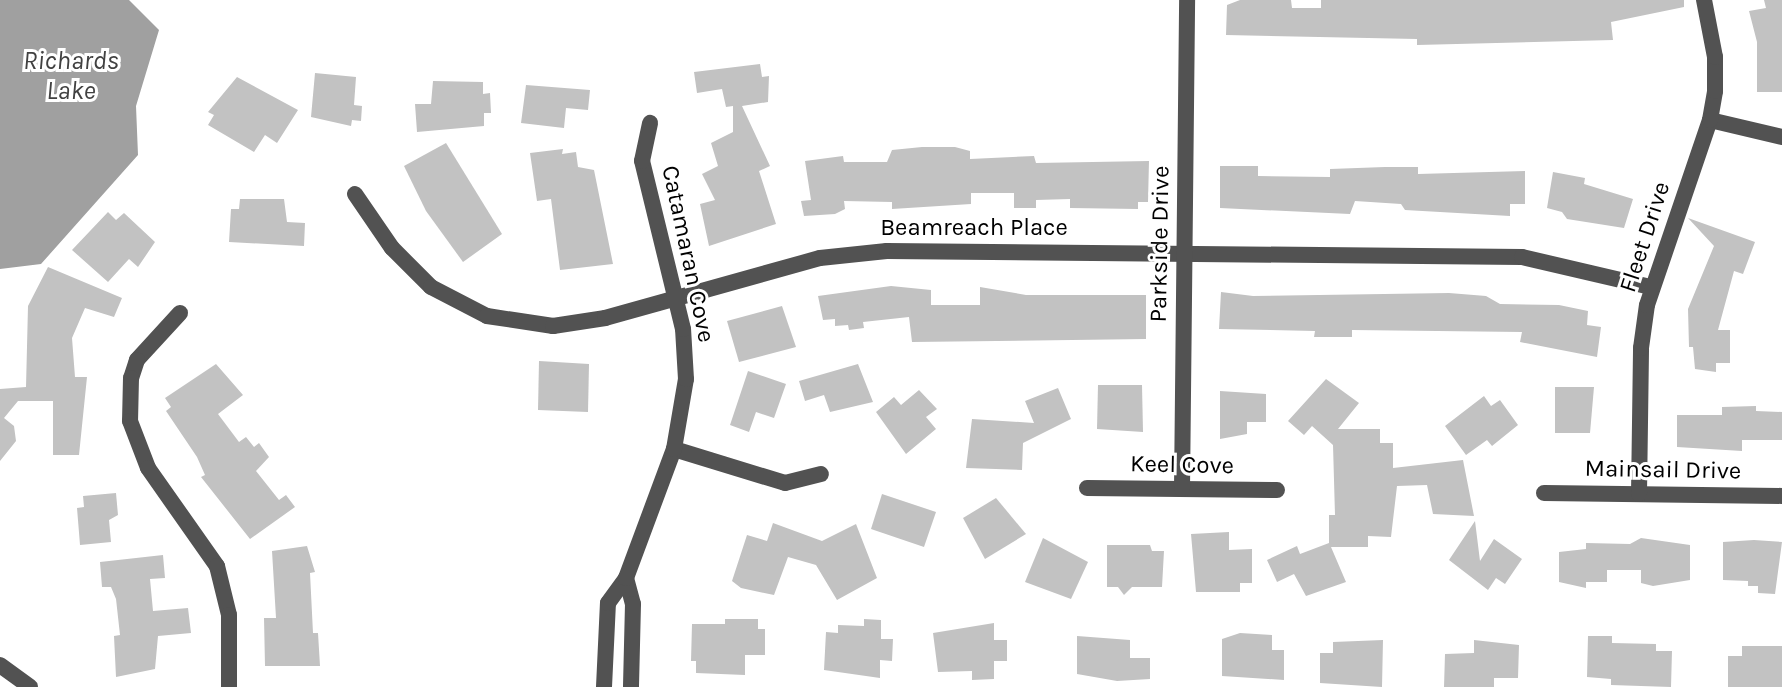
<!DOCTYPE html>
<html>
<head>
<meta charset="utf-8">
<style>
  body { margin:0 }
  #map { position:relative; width:1782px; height:687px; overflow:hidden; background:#fff; font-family:Karla,sans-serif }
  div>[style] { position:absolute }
  .water>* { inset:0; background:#a0a0a0 }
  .building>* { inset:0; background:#c2c2c2 }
  .minor>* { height:16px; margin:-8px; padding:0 8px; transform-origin:8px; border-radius:8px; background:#525252 }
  span { translate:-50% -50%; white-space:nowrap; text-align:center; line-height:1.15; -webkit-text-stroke:6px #fff; paint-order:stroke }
  .street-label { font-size:24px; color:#000 }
  .water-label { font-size:26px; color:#414141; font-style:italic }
</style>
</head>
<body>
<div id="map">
  <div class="water">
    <div style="clip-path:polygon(0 0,129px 0,159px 30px,136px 106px,138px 155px,41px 264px,0 269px)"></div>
  </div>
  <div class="building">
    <div style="clip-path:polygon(1240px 0,1291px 0,1292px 8px,1321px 8px,1321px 0,1684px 0,1684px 7px,1611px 22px,1613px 40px,1417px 45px,1417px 39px,1226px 35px,1227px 5px)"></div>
    <div style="clip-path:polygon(1764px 0,1782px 0,1782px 92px,1757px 92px,1757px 42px,1749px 11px,1766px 8px)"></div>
    <div style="clip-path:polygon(760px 64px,762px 77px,769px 76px,768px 102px,742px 106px,770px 166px,759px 171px,776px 224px,709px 246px,700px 204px,715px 200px,702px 174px,718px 166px,711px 143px,733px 132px,733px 106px,726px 107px,722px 89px,697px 93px,694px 72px)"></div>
    <div style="clip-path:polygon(315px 73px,356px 77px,354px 105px,362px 106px,361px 121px,352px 120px,351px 126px,311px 117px)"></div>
    <div style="clip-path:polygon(237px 77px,298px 110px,277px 143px,265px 135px,254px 152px,208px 125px,214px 115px,208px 112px)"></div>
    <div style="clip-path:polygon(433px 81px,483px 82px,483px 94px,490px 93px,491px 113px,484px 113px,484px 126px,417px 132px,415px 104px,431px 104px)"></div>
    <div style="clip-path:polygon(526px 85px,590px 90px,588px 110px,566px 108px,564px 128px,521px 123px)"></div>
    <div style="clip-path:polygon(446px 143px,502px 234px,463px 262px,426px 211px,404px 166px)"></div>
    <div style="clip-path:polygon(922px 147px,955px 147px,970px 151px,970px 159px,1034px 156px,1036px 163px,1149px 161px,1148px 202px,1138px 202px,1138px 209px,1070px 208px,1070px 199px,1036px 200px,1036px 208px,1014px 208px,1014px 193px,971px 193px,971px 204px,892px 209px,892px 202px,844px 201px,845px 209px,835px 214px,804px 216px,801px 201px,811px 200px,805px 161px,843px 156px,844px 162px,887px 162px,892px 150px)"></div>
    <div style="clip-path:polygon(563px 149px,562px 154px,576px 152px,578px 167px,594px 170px,613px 264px,560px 270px,551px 199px,537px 201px,530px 153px)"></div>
    <div style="clip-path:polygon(1220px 166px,1258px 166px,1258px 176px,1330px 177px,1330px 169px,1385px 167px,1418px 167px,1418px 174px,1525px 171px,1525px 204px,1510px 204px,1510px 216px,1405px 210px,1401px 204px,1355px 201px,1350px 214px,1220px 208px)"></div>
    <div style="clip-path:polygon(1553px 172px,1585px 178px,1584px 184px,1633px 199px,1624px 228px,1567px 219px,1562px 212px,1547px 208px)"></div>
    <div style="clip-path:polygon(240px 199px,284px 199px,287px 222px,305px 223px,304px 246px,229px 242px,231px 209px,239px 209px)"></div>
    <div style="clip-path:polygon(108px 212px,116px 220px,124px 213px,155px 242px,138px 267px,129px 259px,108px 282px,72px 250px)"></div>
    <div style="clip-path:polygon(1688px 218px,1755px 242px,1743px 274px,1734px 271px,1718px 330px,1730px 330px,1730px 363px,1716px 363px,1716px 372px,1695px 369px,1693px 347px,1689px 347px,1688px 309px,1714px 246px)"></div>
    <div style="clip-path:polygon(48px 267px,122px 298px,114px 317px,85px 308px,72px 338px,75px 377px,87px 377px,79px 455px,53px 455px,53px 401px,18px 401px,4px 418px,14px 426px,16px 441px,0 461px,0 389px,26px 387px,28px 306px)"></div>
    <div style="clip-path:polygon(891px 286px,931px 290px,931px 305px,980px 305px,980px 287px,1026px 295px,1146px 295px,1146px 339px,912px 342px,909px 317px,863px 322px,864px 328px,849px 330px,848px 325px,835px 326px,835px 319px,823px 320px,818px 296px)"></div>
    <div style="clip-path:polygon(1221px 292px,1253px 296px,1449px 293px,1486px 296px,1500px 304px,1559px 305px,1588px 311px,1587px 325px,1601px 327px,1597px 357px,1520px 342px,1522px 332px,1352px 330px,1352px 337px,1314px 337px,1315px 331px,1219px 329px)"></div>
    <div style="clip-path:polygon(782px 306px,796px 347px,739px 362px,727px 321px)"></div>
    <div style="clip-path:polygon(539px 361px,589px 364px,588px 412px,538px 410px)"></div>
    <div style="clip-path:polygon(216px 364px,243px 395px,218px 414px,239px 442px,246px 437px,254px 447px,259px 443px,269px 457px,256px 471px,279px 500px,286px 495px,295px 507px,250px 539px,201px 477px,205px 475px,197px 457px,166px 411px,171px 407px,165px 398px)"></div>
    <div style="clip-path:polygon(858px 364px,873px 402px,830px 412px,824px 395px,805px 401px,799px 381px)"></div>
    <div style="clip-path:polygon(748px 371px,786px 384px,774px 418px,756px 412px,749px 432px,730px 425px)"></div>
    <div style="clip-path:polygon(1326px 379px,1359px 403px,1338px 429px,1380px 429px,1380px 443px,1393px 443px,1393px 468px,1463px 460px,1474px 516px,1433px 514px,1427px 485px,1397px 486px,1391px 537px,1368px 536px,1368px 547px,1331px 547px,1346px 582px,1306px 596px,1294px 574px,1277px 582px,1267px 560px,1297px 546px,1300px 554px,1329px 543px,1329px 515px,1335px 515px,1333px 445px,1312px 426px,1304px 435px,1288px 421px)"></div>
    <div style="clip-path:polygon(1098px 385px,1142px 385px,1143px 432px,1097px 429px)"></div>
    <div style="clip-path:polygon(1555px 387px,1594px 387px,1590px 433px,1555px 433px)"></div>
    <div style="clip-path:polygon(1058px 388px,1071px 419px,1023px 443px,1022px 470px,966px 468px,972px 419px,1034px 423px,1025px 401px)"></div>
    <div style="clip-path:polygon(919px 390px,937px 409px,926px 417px,936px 429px,906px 454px,876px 412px,894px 397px,901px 405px)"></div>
    <div style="clip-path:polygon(1220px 391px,1266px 394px,1266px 422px,1247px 422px,1247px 434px,1220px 439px)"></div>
    <div style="clip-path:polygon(1484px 396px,1491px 406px,1500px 400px,1518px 425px,1492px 446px,1487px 440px,1466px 455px,1445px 426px)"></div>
    <div style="clip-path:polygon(1756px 406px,1756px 411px,1782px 412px,1782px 440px,1742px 440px,1742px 451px,1677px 447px,1677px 415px,1722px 415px,1722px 407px)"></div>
    <div style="clip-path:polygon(116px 493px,118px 515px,109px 520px,111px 542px,80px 545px,77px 508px,84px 507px,83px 496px)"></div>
    <div style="clip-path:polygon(882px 494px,936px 512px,924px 547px,871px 529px)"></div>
    <div style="clip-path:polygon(996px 498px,1026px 534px,985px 559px,963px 518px)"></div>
    <div style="clip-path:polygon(1475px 521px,1480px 561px,1494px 539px,1522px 559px,1505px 584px,1496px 578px,1488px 590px,1449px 560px)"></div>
    <div style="clip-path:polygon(773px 523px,822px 541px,856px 524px,877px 578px,837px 600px,816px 565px,788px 557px,774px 595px,741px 588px,732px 581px,747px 535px,767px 541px)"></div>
    <div style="clip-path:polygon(1229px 532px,1229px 550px,1252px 549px,1252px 583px,1240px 583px,1240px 592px,1196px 592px,1191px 534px)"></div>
    <div style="clip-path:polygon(1043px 538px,1088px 562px,1071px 599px,1025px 582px)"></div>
    <div style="clip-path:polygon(1641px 538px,1690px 545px,1690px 580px,1653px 586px,1641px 583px,1641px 570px,1607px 570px,1607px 582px,1586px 582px,1586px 588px,1559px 582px,1559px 552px,1586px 549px,1586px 543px,1630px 544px)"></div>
    <div style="clip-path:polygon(1754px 540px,1782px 542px,1775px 594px,1758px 593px,1758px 586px,1748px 586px,1748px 581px,1723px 580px,1723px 542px)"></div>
    <div style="clip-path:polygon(1107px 545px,1150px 545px,1152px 551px,1164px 551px,1162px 587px,1132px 587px,1124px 595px,1118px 587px,1107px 587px)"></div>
    <div style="clip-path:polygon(307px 546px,315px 572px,310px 573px,313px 633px,318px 633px,320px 666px,265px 666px,264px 618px,276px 618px,272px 551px)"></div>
    <div style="clip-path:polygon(163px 555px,165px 578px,150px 579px,153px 611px,188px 608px,191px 633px,158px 636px,155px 669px,116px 677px,114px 636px,120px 635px,116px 599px,111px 587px,102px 587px,100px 562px)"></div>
    <div style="clip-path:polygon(725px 619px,758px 619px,758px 629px,765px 629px,765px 655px,745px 655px,745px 675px,696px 673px,696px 661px,691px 661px,692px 624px,725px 624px)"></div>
    <div style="clip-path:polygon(864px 619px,881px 620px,881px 639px,893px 639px,892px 661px,880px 660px,880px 678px,824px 670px,826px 632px,838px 633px,838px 625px,864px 626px)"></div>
    <div style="clip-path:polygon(994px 623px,994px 640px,1007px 640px,1007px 661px,994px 661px,994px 679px,972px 680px,972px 671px,938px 672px,933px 633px)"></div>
    <div style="clip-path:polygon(1240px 633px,1272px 635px,1272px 650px,1284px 650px,1284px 680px,1222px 676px,1222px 639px)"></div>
    <div style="clip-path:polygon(1077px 636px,1130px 640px,1130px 658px,1150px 658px,1150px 679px,1117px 681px,1077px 674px)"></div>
    <div style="clip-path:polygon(1588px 636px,1612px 636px,1612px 643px,1656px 644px,1656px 651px,1672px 651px,1671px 687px,1611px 685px,1611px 679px,1587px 677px)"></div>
    <div style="clip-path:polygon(1383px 640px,1382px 687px,1320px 683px,1320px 653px,1333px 653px,1333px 642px)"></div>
    <div style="clip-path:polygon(1474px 640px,1519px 645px,1518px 678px,1494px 678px,1494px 687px,1444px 687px,1445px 654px,1474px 653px)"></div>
    <div style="clip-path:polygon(1742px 646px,1782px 646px,1782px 687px,1728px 687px,1728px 656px,1742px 656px)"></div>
  </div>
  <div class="minor">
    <div style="left:1710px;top:120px;width:74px;rotate:13.3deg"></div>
    <div style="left:355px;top:194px;width:65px;rotate:55.6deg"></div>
    <div style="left:392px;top:248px;width:55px;rotate:45deg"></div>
    <div style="left:431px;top:287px;width:63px;rotate:27.4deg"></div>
    <div style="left:487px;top:316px;width:67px;rotate:8.6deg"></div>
    <div style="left:553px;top:326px;width:53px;rotate:-8.7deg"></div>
    <div style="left:605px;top:318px;width:223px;rotate:-15.6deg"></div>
    <div style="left:820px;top:258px;width:67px;rotate:-6deg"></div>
    <div style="left:887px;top:251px;width:635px;rotate:0.54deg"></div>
    <div style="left:1522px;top:257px;width:132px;rotate:13.1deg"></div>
    <div style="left:180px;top:313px;width:64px;rotate:132.5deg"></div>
    <div style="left:137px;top:360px;width:19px;rotate:108deg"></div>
    <div style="left:131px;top:378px;width:43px;rotate:91.3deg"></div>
    <div style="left:130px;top:421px;width:50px;rotate:69deg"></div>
    <div style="left:148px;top:468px;width:120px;rotate:54.9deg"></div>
    <div style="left:217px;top:566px;width:50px;rotate:76.2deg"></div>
    <div style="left:229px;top:615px;width:72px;rotate:90deg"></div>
    <div style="left:674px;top:449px;width:116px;rotate:17deg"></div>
    <div style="left:785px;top:483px;width:37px;rotate:-14deg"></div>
    <div style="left:1087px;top:488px;width:190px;rotate:0.6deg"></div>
    <div style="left:1182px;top:489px;width:489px;rotate:-89.4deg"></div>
    <div style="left:1544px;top:493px;width:238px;rotate:0.7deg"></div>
    <div style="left:1639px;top:494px;width:146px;rotate:-89.2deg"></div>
    <div style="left:1641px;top:348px;width:43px;rotate:-82.1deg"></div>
    <div style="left:1647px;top:305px;width:195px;rotate:-71.2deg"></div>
    <div style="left:1710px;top:120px;width:29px;rotate:-80deg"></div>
    <div style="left:1715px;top:91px;width:34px;rotate:-90deg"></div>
    <div style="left:1715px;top:57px;width:58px;rotate:-100.9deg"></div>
    <div style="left:626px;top:578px;width:27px;rotate:75deg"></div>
    <div style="left:633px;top:604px;width:83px;rotate:91.4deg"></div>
    <div style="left:0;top:665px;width:37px;rotate:36deg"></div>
    <div style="left:604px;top:687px;width:84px;rotate:-87.3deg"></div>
    <div style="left:608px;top:603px;width:31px;rotate:-54deg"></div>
    <div style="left:626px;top:578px;width:138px;rotate:-69.6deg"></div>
    <div style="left:674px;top:449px;width:71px;rotate:-80.3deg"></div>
    <div style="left:686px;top:379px;width:50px;rotate:-93.4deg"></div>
    <div style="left:683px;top:329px;width:173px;rotate:-103.7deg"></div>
    <div style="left:642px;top:161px;width:39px;rotate:-78deg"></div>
  </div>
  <div class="street-label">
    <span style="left:974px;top:228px">Beamreach Place</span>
    <span style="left:1645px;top:237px;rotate:-72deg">Fleet Drive</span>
    <span style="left:1160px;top:244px;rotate:-89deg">Parkside Drive</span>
    <span style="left:688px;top:254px;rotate:78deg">Catamaran Cove</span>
    <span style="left:1182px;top:465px;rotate:1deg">Keel Cove</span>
    <span style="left:1663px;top:470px;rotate:1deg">Mainsail Drive</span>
  </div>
  <div class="water-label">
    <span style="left:71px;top:76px">Richards<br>Lake</span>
  </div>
</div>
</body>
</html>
